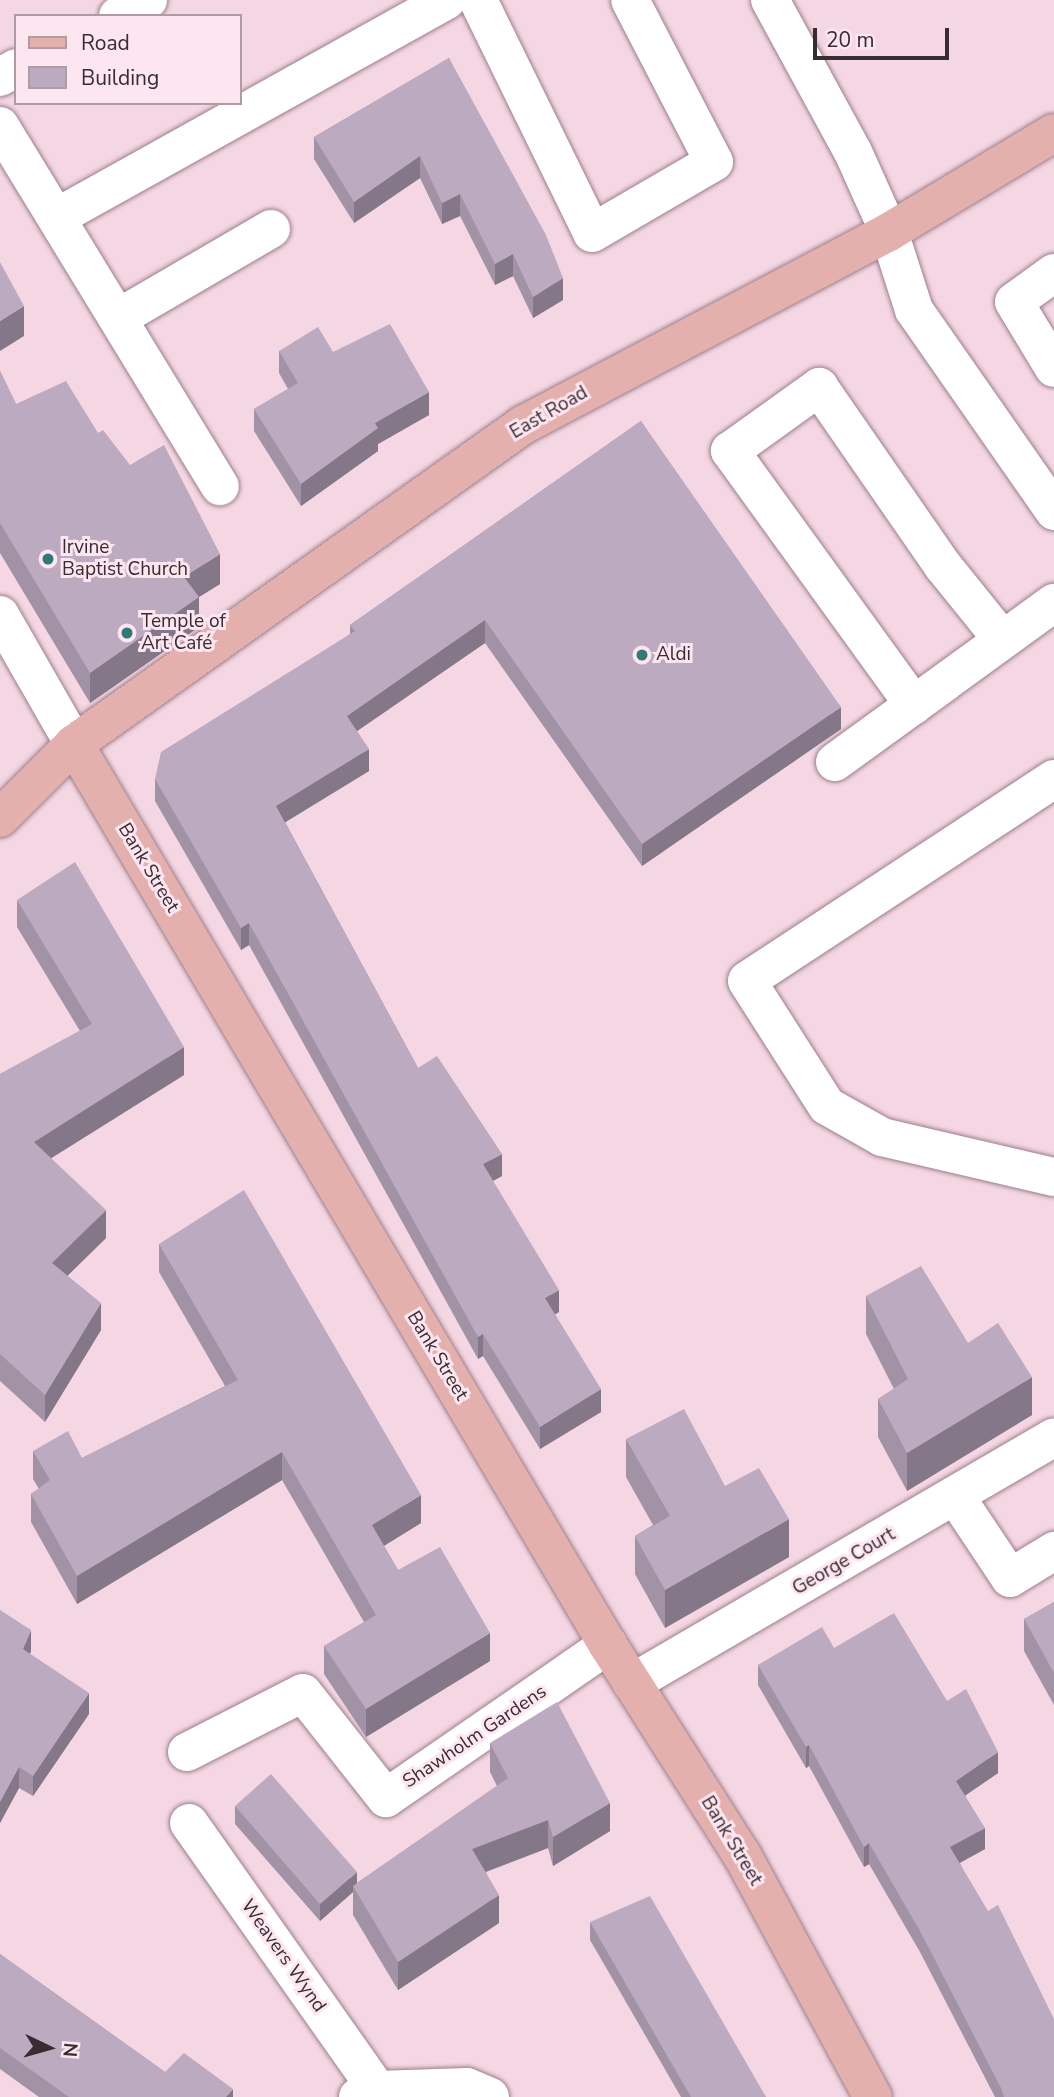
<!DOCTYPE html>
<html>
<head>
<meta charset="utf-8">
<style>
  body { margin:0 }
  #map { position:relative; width:1054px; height:2097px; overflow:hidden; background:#f5d7e3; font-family:"Nunito Sans",sans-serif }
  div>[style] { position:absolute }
  .roads { filter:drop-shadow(0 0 2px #9b7f8b) drop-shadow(0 0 2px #9b7f8b) }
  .minor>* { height:38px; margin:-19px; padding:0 19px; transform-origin:19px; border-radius:19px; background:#fff }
  .major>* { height:38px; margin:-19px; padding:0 19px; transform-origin:19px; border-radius:19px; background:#e4b0ad }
  .wall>* { inset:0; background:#a292a6 }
  .shaded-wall>* { inset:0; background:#847787 }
  .building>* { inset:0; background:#bcaac1 }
  .dots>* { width:19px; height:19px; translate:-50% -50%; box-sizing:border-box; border:4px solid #fee6f0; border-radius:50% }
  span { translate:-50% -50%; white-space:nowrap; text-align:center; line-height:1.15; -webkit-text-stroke:6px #fee6f0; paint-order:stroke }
  .street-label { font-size:19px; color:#372c31 }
  .poi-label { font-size:19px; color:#372c31 }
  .left { translate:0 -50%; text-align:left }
  .legend { position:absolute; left:14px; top:14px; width:228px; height:91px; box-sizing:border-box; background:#fee6f0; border:2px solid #ae9ca4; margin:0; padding:9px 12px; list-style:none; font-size:21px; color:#372c31 }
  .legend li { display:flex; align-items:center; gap:14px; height:35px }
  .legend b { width:35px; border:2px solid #ae9ca4 }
  .north { position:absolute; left:14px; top:2013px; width:70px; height:70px; -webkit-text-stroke:5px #fee6f0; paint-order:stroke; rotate:95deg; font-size:19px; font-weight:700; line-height:28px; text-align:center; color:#372c31 }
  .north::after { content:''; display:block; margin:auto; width:24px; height:32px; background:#372c31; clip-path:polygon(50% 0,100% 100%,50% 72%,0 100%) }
  .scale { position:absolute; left:813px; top:28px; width:136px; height:32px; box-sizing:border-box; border:4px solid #372c31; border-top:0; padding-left:9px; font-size:21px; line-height:24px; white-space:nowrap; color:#372c31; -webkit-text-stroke:5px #fee6f0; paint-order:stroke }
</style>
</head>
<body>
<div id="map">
  <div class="roads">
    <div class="minor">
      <div style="left:478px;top:0;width:259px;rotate:63.9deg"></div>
      <div style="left:592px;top:233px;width:141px;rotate:-30.2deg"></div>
      <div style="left:714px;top:162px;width:182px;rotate:-117.4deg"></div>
      <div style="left:770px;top:0;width:173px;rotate:61.4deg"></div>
      <div style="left:853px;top:152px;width:88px;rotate:65.8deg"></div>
      <div style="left:889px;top:232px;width:82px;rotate:72.2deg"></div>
      <div style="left:914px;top:310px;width:245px;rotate:55.1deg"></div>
      <div style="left:118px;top:16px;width:34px;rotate:-28deg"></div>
      <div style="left:0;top:77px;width:18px;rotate:-29deg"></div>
      <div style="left:0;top:126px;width:422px;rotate:58.6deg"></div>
      <div style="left:57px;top:217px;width:446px;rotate:-29.1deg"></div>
      <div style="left:1054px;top:273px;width:49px;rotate:144.1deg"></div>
      <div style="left:1014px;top:302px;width:77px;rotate:58.8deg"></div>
      <div style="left:118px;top:318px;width:177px;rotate:-30.2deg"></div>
      <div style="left:0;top:615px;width:149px;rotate:60.2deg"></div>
      <div style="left:914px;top:705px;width:314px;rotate:-125.9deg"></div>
      <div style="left:730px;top:451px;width:110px;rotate:-35.7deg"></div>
      <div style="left:819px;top:387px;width:218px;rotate:55.3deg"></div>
      <div style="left:943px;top:566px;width:94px;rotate:51.1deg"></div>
      <div style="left:835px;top:762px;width:271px;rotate:-36deg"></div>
      <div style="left:1054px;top:779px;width:367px;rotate:146.7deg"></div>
      <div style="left:747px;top:981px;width:148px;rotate:57.4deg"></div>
      <div style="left:827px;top:1106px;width:63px;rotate:29.4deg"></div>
      <div style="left:882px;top:1137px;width:177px;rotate:13.1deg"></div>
      <div style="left:956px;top:1497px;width:97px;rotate:56.3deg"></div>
      <div style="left:1010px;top:1578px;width:52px;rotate:-31.5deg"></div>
      <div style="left:632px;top:1683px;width:488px;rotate:-30.2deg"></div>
      <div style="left:187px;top:1752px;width:130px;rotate:-27deg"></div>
      <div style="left:303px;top:1693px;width:134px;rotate:51.7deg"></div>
      <div style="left:386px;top:1798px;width:270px;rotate:-34.6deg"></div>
      <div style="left:189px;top:1823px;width:327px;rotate:54.8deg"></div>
      <div style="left:358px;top:2097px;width:20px;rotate:-20deg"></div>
      <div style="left:377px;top:2090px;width:90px;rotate:-1.9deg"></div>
      <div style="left:467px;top:2087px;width:25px;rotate:23deg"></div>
    </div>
    <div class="major">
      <div style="left:74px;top:744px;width:1047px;rotate:59.35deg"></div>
      <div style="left:608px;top:1645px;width:249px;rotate:57.5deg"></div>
      <div style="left:742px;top:1855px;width:275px;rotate:61.6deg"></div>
      <div style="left:0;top:818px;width:105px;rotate:-45deg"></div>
      <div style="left:74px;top:744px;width:551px;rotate:-35.39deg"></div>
      <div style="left:523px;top:425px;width:414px;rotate:-27.8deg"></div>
      <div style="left:889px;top:232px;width:192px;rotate:-31deg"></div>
    </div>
  </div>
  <div class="wall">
    <div style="clip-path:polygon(449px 58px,563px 300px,533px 318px,513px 276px,495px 285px,460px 216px,442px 224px,420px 178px,354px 223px,314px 159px,314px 137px)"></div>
    <div style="clip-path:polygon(279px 351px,333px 352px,429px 415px,378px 444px,378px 451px,301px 506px,254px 431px,254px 409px,288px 389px,279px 373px)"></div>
    <div style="clip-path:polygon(0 371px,16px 404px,98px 433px,220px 584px,199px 597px,199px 627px,90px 703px,0 553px)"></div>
    <div style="clip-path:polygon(641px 421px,841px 729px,642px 866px,485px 643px,357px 731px,369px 771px,285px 822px,418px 1068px,502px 1176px,493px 1181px,559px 1312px,555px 1314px,601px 1412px,540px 1449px,483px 1356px,478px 1359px,249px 945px,241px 950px,155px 801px,155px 779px,350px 634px,350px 625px)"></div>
    <div style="clip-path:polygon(17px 900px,184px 1075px,51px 1158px,106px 1238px,67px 1276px,101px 1330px,45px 1422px,0 1381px,0 1074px,80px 1031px,17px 927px)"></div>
    <div style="clip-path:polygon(159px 1244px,421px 1523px,384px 1546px,398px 1570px,490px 1661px,366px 1737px,324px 1674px,324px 1646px,364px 1622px,282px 1480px,77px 1604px,31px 1522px,31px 1494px,39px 1489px,33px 1479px,33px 1451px,82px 1458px,225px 1386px,159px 1272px)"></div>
    <div style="clip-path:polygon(866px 1296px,968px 1343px,1032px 1415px,907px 1491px,878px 1437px,878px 1399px,894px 1389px,866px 1334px)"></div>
    <div style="clip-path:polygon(626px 1439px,725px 1486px,789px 1557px,665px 1628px,635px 1574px,635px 1536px,653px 1525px,626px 1477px)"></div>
    <div style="clip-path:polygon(1054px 1602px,1054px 1705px,1024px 1651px,1024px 1619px)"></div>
    <div style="clip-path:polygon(0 1610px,31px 1651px,30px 1654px,89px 1714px,33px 1796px,19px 1788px,0 1823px)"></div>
    <div style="clip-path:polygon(834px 1648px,947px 1701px,998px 1773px,965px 1795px,985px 1849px,960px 1863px,1054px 2097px,995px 2097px,920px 1952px,869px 1864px,864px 1867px,809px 1766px,806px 1768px,758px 1685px,758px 1665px)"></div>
    <div style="clip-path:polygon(490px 1743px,610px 1831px,553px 1866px,548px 1848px,486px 1872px,499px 1923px,398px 1990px,353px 1915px,353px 1892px,320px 1921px,235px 1824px,235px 1806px,357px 1883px,497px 1786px,490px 1772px)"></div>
    <div style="clip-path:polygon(590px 1922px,766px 2097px,681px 2097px,590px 1940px)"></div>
    <div style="clip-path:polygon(0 1954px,165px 2072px,233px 2097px,39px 2097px,0 2069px)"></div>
  </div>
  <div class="shaded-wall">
    <div style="clip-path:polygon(420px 156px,420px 178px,354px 223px,354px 202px)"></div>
    <div style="clip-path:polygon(460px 194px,460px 216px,442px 224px,442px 203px)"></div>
    <div style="clip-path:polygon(513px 254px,513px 276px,495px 285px,495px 264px)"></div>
    <div style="clip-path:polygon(563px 278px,563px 300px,533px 318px,533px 297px)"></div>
    <div style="clip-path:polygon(24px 306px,24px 336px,0 351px,0 321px)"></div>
    <div style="clip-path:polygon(429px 392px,429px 415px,378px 444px,378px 451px,301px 506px,301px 484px,375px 423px)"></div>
    <div style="clip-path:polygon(220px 554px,220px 584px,199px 597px,199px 627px,90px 703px,90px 673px,184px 577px)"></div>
    <div style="clip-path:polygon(485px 620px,485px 643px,347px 738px,347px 716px)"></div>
    <div style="clip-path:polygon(841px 707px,841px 729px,642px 866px,642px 844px)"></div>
    <div style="clip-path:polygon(369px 749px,369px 771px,276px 828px,276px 806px)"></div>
    <div style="clip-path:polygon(249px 923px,249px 945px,241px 950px,241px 928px)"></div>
    <div style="clip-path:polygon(184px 1047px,184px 1075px,34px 1169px,34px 1142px)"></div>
    <div style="clip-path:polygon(502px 1154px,502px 1176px,483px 1186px,483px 1164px)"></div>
    <div style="clip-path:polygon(106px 1210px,106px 1238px,52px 1291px,52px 1263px)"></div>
    <div style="clip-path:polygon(559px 1290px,559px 1312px,545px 1320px,545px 1298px)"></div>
    <div style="clip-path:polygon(101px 1303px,101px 1330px,45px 1422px,45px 1395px)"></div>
    <div style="clip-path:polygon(483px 1334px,483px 1356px,478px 1359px,478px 1337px)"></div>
    <div style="clip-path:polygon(1032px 1377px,1032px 1415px,907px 1491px,907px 1453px)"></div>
    <div style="clip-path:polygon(601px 1389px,601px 1412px,540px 1449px,540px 1427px)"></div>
    <div style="clip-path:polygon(282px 1452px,282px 1480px,77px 1604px,77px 1576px)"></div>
    <div style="clip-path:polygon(421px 1495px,421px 1523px,372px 1553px,372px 1525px)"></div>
    <div style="clip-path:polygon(789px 1519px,789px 1557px,665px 1628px,665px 1590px)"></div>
    <div style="clip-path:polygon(31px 1630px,31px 1651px,23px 1670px,23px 1649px)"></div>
    <div style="clip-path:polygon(490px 1633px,490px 1661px,366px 1737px,366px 1709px)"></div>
    <div style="clip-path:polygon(89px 1693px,89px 1714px,33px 1796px,33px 1776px)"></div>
    <div style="clip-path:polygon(809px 1745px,809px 1766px,806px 1768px,806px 1747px)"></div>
    <div style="clip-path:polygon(998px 1752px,998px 1773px,956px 1802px,956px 1781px)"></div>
    <div style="clip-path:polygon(19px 1767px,19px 1788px,0 1823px,0 1802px)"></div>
    <div style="clip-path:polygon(610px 1803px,610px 1831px,553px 1866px,553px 1837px)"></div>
    <div style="clip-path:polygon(548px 1820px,548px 1848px,472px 1877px,472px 1849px)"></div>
    <div style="clip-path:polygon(985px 1828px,985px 1849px,950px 1868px,950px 1847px)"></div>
    <div style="clip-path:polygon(869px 1843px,869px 1864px,864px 1867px,864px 1847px)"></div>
    <div style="clip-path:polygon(357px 1872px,357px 1889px,353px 1886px,353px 1892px,320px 1921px,320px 1904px)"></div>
    <div style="clip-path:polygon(499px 1895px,499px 1923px,398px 1990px,398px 1962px)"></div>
    <div style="clip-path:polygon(233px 2089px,233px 2097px,226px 2097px)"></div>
  </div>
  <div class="building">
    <div style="clip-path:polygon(449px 58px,546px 235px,563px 278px,533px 297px,513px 254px,495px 264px,460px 194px,442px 203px,420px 156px,354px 202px,314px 137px)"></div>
    <div style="clip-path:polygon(0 262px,24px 306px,0 321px)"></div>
    <div style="clip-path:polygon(390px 324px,429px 392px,375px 423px,378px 428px,301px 484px,254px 409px,298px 383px,279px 351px,318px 327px,333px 352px)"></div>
    <div style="clip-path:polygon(0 371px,16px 404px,66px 381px,98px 433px,103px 430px,130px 465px,164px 445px,220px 554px,184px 577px,199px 597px,90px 673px,0 523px)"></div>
    <div style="clip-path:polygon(641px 421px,841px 707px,642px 844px,485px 620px,347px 716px,369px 749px,276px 806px,418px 1068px,437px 1056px,502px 1154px,483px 1164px,559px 1290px,545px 1298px,601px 1389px,540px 1427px,483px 1334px,478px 1337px,249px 923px,241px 928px,155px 779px,161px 752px,355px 631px,350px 625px)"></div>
    <div style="clip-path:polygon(75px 862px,184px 1047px,34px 1142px,106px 1210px,52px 1263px,101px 1303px,45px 1395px,0 1354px,0 1074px,92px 1024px,17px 900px)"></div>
    <div style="clip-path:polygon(244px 1190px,421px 1495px,372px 1525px,398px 1570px,440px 1547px,490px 1633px,366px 1709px,324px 1646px,376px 1615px,282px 1452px,77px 1576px,31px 1494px,50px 1480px,33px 1451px,68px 1431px,82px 1458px,238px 1380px,159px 1244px)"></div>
    <div style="clip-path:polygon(921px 1266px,968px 1343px,998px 1323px,1032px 1377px,907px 1453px,878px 1399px,908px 1379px,866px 1296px)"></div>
    <div style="clip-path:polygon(684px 1409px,725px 1486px,759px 1468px,789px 1519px,665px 1590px,635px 1536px,670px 1516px,626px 1439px)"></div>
    <div style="clip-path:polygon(1054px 1602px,1054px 1673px,1024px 1619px)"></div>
    <div style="clip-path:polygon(0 1610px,31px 1630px,23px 1649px,89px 1693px,33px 1776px,19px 1767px,0 1802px)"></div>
    <div style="clip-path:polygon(894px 1613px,947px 1701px,966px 1689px,998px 1752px,956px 1781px,985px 1828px,950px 1847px,988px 1911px,998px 1905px,1054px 2019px,1054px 2097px,1004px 2097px,1001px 2088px,920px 1931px,869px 1843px,864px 1847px,809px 1745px,806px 1747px,758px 1665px,822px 1627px,834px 1648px)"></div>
    <div style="clip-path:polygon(557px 1702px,610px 1803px,553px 1837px,548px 1820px,472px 1849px,499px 1895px,398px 1962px,353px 1886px,508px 1778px,490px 1743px)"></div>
    <div style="clip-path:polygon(271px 1774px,357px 1872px,320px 1904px,235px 1806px)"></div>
    <div style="clip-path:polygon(650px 1896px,766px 2097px,691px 2097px,590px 1922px)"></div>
    <div style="clip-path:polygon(0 1954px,165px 2072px,184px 2053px,233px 2089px,226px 2097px,69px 2097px,0 2048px)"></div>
  </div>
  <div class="dots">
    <div style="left:48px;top:559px;background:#317975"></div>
    <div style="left:127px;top:633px;background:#317975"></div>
    <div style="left:642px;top:655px;background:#317975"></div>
  </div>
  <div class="street-label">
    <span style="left:549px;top:413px;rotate:-30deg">East Road</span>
    <span style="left:148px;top:868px;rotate:59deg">Bank Street</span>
    <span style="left:437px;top:1356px;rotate:59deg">Bank Street</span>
    <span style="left:844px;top:1562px;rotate:-30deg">George Court</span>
    <span style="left:475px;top:1737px;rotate:-34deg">Shawholm Gardens</span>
    <span style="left:731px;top:1841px;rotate:59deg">Bank Street</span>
    <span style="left:283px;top:1956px;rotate:55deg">Weavers Wynd</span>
  </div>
  <div class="poi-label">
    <span class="left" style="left:62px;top:559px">Irvine<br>Baptist Church</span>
    <span class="left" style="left:141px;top:633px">Temple of<br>Art Café</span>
    <span class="left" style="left:656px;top:655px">Aldi</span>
  </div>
  <ul class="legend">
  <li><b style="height:9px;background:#e4b0ad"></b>Road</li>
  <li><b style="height:19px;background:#bcaac1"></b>Building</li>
  </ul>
  <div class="north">N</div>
  <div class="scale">20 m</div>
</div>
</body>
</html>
